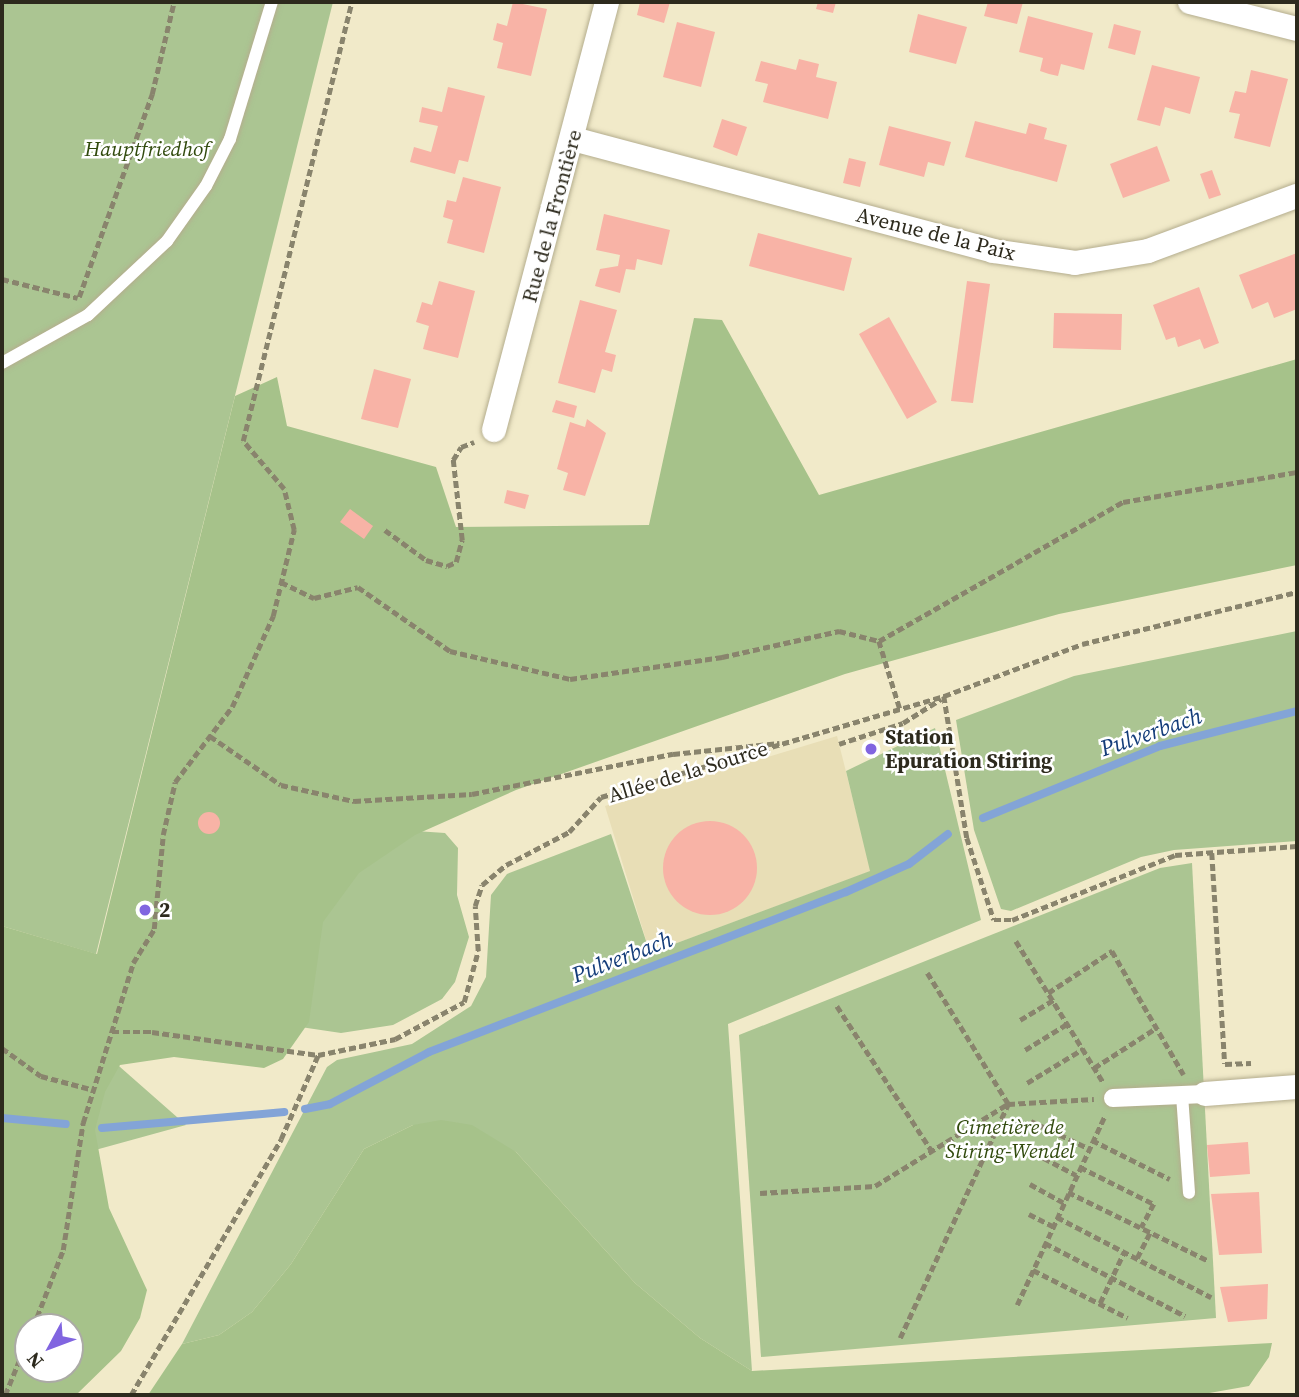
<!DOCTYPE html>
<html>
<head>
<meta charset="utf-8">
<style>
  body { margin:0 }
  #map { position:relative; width:1299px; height:1397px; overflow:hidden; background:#f1eac9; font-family:"Source Serif 4",serif }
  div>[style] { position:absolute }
  .built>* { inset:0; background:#e8deb6 }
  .green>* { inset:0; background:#abc592 }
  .forest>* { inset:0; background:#a6c28a }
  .stream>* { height:8px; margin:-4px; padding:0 4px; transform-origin:4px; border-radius:4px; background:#83a4d7 }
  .building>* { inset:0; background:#f8b3a6 }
  .round { border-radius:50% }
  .path>* { height:4.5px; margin-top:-2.25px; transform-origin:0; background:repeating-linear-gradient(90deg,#89846d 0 7px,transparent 0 10.5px) }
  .roads { filter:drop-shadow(0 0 2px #b4ad8e) drop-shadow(0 0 2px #b4ad8e) }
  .service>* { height:12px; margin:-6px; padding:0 6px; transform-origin:6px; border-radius:6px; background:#fff }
  .pedestrian>* { height:18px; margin:-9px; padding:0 9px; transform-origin:9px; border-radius:9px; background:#fff }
  .minor>* { height:24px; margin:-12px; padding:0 12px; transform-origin:12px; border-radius:12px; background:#fff }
  .dots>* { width:19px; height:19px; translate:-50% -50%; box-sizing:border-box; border:4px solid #fff; border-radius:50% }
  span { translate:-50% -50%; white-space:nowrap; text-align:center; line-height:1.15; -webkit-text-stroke:5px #fff; paint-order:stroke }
  .park-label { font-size:21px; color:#314a0d; font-style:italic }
  .street-label { font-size:21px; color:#2d2a1d }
  .poi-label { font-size:21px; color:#2d2a1d; font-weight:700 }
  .left { translate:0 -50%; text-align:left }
  .water-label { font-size:23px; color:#143d7a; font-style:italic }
  .frame { position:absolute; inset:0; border:4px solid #2d2a1d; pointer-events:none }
  .north { position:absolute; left:14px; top:1313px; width:70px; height:70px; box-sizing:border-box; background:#fff; border:2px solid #abaaa5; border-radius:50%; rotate:229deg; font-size:19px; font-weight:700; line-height:28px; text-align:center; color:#2d2a1d }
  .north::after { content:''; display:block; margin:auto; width:24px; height:32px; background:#8165e0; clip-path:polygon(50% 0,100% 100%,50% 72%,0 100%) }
</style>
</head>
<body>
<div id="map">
  <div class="built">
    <div style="clip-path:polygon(837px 736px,871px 871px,650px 953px,605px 806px)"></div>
  </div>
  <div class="green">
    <div style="clip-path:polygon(2px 2px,333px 2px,96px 954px,2px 926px)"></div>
    <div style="clip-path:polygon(1297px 631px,1297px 841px,1174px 850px,1141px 857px,1011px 911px,1001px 909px,974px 830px,956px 720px,1074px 676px)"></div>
    <div style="clip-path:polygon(935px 728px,981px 920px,728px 1024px,752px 1371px,700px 1338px,635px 1283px,516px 1152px,413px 1125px,364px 1149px,291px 1264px,252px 1312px,219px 1335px,182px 1344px,327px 1067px,337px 1060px,412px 1044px,471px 1006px,486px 977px,491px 895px,507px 874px,611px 834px,650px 953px,870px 871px,846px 771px)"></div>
    <div style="clip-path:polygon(386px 829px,445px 833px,458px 848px,457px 895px,469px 937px,455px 982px,442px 999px,393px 1025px,341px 1033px,287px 1025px,211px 904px)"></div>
    <div style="clip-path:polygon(1192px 863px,1216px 1318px,761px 1357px,739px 1035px,1160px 868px)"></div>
    <div style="clip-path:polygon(2px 999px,45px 1001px,186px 1125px,88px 1152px,2px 1246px)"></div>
  </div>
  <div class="forest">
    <div style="clip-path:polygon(evenodd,694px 318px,722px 320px,819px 495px,1297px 359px,1297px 565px,1059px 614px,845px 674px,516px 790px,415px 835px,359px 873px,323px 922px,309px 1022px,283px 1059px,264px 1068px,174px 1057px,120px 1065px,105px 1092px,95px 1130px,109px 1208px,147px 1290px,140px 1318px,121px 1351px,76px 1395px,2px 1395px,2px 926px,97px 954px,235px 396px,277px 377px,287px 426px,436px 467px,456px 527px,649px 525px,694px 318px,28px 1327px,70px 1327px,70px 1369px,28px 1369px,28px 1327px)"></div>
    <div style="clip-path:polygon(441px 1120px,472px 1125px,516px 1152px,635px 1283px,700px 1338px,752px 1371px,1272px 1343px,1269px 1357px,1249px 1386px,1198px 1395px,148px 1395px,182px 1344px,219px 1335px,252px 1312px,291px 1264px,364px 1149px,413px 1125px)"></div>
  </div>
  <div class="stream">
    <div style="left:983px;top:818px;width:191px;rotate:-22.1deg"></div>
    <div style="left:1160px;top:746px;width:141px;rotate:-14.3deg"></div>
    <div style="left:305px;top:1109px;width:25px;rotate:-11deg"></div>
    <div style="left:330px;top:1104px;width:112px;rotate:-27.7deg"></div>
    <div style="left:429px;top:1052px;width:447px;rotate:-21deg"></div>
    <div style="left:846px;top:892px;width:69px;rotate:-24deg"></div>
    <div style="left:909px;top:864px;width:49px;rotate:-37.6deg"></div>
    <div style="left:2px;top:1118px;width:64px;rotate:5.4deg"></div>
    <div style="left:102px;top:1128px;width:183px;rotate:-5deg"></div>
  </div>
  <div class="building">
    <div style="clip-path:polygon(513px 2px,547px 9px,531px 76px,497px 68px,503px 43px,493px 40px,497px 23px,507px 26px)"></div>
    <div style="clip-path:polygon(640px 2px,670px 2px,664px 23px,637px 15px)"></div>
    <div style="clip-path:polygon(818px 2px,836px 2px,833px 13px,816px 9px)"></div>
    <div style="clip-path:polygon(988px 2px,1023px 2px,1017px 24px,984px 16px)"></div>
    <div style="clip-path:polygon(918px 14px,967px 27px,956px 64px,909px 52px)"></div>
    <div style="clip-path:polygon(1028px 16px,1093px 33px,1084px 70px,1061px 64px,1058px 76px,1049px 74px,1040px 71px,1043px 58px,1019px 52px)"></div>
    <div style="clip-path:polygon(677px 22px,715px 32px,701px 87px,663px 77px)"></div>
    <div style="clip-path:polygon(1114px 24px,1141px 31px,1135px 55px,1108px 48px)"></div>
    <div style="clip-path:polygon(799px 59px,819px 64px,816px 77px,837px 82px,828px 119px,763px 102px,768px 84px,755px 81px,761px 61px,796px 70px)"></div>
    <div style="clip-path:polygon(1152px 65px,1200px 77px,1190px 114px,1165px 107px,1160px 126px,1137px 120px)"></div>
    <div style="clip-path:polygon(1251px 70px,1288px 79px,1270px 147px,1234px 138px,1240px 114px,1229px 112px,1235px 91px,1246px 93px)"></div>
    <div style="clip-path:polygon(448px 87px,485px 96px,468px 162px,459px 160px,455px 174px,410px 162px,414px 147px,431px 152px,438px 126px,419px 122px,422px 107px,442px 112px)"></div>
    <div style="clip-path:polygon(722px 119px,747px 127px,737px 156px,713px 147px)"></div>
    <div style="clip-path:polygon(975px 121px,1026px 134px,1029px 123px,1047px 128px,1044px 139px,1067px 145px,1057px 182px,965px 157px)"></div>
    <div style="clip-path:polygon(889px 126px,951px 142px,944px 166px,928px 162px,924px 177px,879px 165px)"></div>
    <div style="clip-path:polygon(1157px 146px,1170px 181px,1123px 198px,1110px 164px)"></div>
    <div style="clip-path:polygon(849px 158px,866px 162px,860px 187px,843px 183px)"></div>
    <div style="clip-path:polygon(1212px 170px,1221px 195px,1209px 199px,1200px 174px)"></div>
    <div style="clip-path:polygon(463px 177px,501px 187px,484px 253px,447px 243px,453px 220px,443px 217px,445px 209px,447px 200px,456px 202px)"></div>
    <div style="clip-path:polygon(604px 214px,670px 230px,662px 265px,637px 259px,635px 270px,626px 269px,620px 293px,595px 286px,600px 269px,618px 266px,620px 255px,596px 250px)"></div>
    <div style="clip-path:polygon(758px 233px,852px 258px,844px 291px,749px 266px)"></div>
    <div style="clip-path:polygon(1297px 253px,1297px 309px,1274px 318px,1268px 302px,1252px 309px,1239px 275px)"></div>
    <div style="clip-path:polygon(439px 281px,475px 291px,458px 358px,423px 349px,429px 326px,416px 322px,422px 302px,432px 305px)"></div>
    <div style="clip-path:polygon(967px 281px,990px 284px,973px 403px,951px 401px)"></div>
    <div style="clip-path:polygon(1199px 287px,1219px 343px,1204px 349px,1200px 339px,1178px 347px,1175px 337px,1166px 340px,1153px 305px)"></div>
    <div style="clip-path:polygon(580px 300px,617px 310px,605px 352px,616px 355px,612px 372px,602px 369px,595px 393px,558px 383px)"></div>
    <div style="clip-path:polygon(1054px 313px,1122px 314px,1121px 350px,1053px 348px)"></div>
    <div style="clip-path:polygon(889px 317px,937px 402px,907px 419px,859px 334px)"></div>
    <div style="clip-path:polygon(374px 369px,411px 379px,398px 428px,361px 419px)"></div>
    <div style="clip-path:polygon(556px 400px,577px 406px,574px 418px,552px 412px)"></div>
    <div style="clip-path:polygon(587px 419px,606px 433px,585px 496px,563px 490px,568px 473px,557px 469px,570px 422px,585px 427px)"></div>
    <div style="clip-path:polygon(507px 490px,529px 495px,525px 509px,504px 503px)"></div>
    <div style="clip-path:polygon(350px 509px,373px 526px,364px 539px,340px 522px)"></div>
    <div class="round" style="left:198px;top:812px;width:22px;height:22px"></div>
    <div class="round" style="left:663px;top:821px;width:94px;height:94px"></div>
    <div style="clip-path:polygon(1248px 1142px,1250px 1174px,1210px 1177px,1207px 1145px)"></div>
    <div style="clip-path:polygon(1259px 1192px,1262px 1253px,1219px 1255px,1211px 1194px)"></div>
    <div style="clip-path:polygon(1268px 1284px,1267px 1319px,1228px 1322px,1220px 1287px)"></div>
  </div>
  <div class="path">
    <div style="left:2px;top:279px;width:78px;rotate:14deg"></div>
    <div style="left:79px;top:297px;width:216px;rotate:-70.2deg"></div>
    <div style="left:152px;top:94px;width:95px;rotate:-76.6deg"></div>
    <div style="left:385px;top:530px;width:51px;rotate:36.2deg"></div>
    <div style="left:426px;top:560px;width:22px;rotate:16deg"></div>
    <div style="left:447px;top:566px;width:10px;rotate:-24deg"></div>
    <div style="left:456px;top:562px;width:23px;rotate:-75deg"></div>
    <div style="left:462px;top:540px;width:81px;rotate:-96.4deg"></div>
    <div style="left:453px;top:460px;width:15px;rotate:-58deg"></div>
    <div style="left:461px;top:447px;width:14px;rotate:-21deg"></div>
    <div style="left:281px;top:582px;width:37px;rotate:26deg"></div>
    <div style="left:314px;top:598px;width:45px;rotate:-14deg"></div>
    <div style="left:358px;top:587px;width:112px;rotate:34.8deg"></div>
    <div style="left:450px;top:651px;width:123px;rotate:13.1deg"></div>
    <div style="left:570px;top:679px;width:154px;rotate:-8.2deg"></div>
    <div style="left:722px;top:657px;width:120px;rotate:-12.5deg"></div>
    <div style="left:839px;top:631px;width:41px;rotate:14deg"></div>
    <div style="left:879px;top:641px;width:281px;rotate:-29.7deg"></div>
    <div style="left:1123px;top:502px;width:177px;rotate:-9.8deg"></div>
    <div style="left:879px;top:641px;width:71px;rotate:72.8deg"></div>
    <div style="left:944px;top:696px;width:144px;rotate:80.8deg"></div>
    <div style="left:967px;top:838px;width:86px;rotate:71.8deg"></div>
    <div style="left:994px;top:920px;width:18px"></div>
    <div style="left:1012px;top:920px;width:175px;rotate:-21.7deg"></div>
    <div style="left:1175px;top:855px;width:122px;rotate:-4.2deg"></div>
    <div style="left:210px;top:736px;width:86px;rotate:34.6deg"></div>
    <div style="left:281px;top:785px;width:75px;rotate:12.4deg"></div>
    <div style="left:354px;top:801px;width:118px;rotate:-3.4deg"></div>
    <div style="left:472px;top:794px;width:205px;rotate:-11.3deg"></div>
    <div style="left:673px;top:754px;width:107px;rotate:-5.9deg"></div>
    <div style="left:839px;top:744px;width:67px;rotate:-18.2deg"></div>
    <div style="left:903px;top:723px;width:45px;rotate:-32.3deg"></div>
    <div style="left:1212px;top:853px;width:211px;rotate:86.5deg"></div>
    <div style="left:1225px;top:1064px;width:26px;rotate:-2deg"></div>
    <div style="left:1016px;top:941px;width:166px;rotate:58.3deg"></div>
    <div style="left:1048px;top:993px;width:77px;rotate:-33.3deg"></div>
    <div style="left:1112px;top:951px;width:143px;rotate:59.9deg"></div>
    <div style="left:837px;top:1006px;width:173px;rotate:56.8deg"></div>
    <div style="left:1020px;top:1020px;width:39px;rotate:-31deg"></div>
    <div style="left:112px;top:1032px;width:40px"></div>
    <div style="left:152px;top:1032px;width:168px;rotate:7.9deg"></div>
    <div style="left:318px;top:1055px;width:79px;rotate:-11.7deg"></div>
    <div style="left:395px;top:1039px;width:78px;rotate:-28.2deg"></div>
    <div style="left:464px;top:1002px;width:53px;rotate:-74.6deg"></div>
    <div style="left:478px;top:951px;width:45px;rotate:-93.8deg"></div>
    <div style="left:475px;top:906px;width:22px;rotate:-72deg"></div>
    <div style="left:482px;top:885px;width:31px;rotate:-40deg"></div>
    <div style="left:506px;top:865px;width:71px;rotate:-27.6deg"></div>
    <div style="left:569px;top:832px;width:47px;rotate:-47.6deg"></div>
    <div style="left:601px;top:797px;width:358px;rotate:-16.4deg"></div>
    <div style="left:944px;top:696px;width:147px;rotate:-20.6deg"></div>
    <div style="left:1082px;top:644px;width:221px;rotate:-13.6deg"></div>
    <div style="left:2px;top:1048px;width:48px;rotate:35.7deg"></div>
    <div style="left:41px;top:1076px;width:55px;rotate:14.8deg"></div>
    <div style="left:1025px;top:1050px;width:49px;rotate:-31.8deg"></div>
    <div style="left:1094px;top:1068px;width:74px;rotate:-32.8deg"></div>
    <div style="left:1027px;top:1083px;width:66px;rotate:-31.3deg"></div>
    <div style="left:1031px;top:1121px;width:63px;rotate:25.3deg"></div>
    <div style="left:1092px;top:1140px;width:87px;rotate:26.6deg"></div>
    <div style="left:1025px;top:1148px;width:58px;rotate:27.9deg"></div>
    <div style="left:1080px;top:1167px;width:83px;rotate:26.6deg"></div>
    <div style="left:1154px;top:1204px;width:27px;rotate:118deg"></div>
    <div style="left:1030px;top:1184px;width:38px;rotate:29deg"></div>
    <div style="left:1068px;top:1192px;width:157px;rotate:26.1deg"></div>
    <div style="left:760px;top:1193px;width:115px;rotate:-3.5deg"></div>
    <div style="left:875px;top:1186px;width:156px;rotate:-31.7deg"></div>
    <div style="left:1008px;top:1104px;width:86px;rotate:-3.3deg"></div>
    <div style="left:1029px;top:1214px;width:27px;rotate:27deg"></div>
    <div style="left:1057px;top:1217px;width:174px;rotate:27.5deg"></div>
    <div style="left:1045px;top:1243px;width:158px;rotate:27.5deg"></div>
    <div style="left:1137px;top:1258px;width:28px;rotate:-63deg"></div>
    <div style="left:1033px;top:1270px;width:106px;rotate:26.8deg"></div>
    <div style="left:1100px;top:1303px;width:56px;rotate:-64.8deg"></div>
    <div style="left:1017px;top:1305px;width:209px;rotate:-65.1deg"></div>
    <div style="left:33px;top:1327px;width:83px;rotate:-68.7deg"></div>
    <div style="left:63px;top:1250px;width:129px;rotate:-81.1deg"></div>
    <div style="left:83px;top:1123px;width:168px;rotate:-72.6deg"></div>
    <div style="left:133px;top:963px;width:40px;rotate:-58deg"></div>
    <div style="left:154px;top:929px;width:94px;rotate:-84.5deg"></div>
    <div style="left:163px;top:835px;width:54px;rotate:-77.2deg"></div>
    <div style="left:175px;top:782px;width:94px;rotate:-52.8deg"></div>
    <div style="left:232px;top:707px;width:100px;rotate:-65.7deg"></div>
    <div style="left:273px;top:616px;width:89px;rotate:-76.3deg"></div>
    <div style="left:294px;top:530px;width:42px;rotate:-103.7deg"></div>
    <div style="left:284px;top:489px;width:63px;rotate:-130.5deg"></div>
    <div style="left:243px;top:441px;width:452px;rotate:-76.1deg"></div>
    <div style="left:900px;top:1338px;width:258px;rotate:-65.2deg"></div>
    <div style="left:1008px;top:1104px;width:154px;rotate:-121.7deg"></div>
    <div style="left:5px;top:1395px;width:61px;rotate:-67.7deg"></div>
    <div style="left:131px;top:1395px;width:297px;rotate:-59.6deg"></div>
    <div style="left:281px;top:1139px;width:92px;rotate:-66.2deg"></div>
  </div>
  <div class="roads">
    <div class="service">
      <div style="left:2px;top:363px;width:98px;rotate:-29.2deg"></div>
      <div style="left:88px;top:315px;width:108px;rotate:-43.1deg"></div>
      <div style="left:167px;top:241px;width:67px;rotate:-54.7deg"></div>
      <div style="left:206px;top:186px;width:53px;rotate:-62.9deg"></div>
      <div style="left:230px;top:139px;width:143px;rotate:-73deg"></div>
      <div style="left:1182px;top:1095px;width:98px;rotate:85.9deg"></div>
    </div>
    <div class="pedestrian">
      <div style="left:1113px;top:1098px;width:92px;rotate:-2.5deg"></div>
    </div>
    <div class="minor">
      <div style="left:1190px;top:2px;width:110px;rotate:14.2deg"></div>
      <div style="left:573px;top:139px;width:435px;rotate:14.9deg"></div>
      <div style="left:993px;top:251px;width:83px;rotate:8.3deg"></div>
      <div style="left:1075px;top:263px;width:74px;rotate:-9.3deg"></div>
      <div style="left:1148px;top:251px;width:159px;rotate:-20.3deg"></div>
      <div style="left:494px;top:430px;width:443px;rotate:-75.2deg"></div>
      <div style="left:1205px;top:1094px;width:92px;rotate:-4.4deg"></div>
    </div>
  </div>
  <div class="dots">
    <div style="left:871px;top:749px;background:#8165e0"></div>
    <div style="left:145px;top:910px;background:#8165e0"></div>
  </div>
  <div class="park-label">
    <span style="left:147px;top:149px">Hauptfriedhof</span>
    <span style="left:1010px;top:1139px">Cimetière de<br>Stiring-Wendel</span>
  </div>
  <div class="street-label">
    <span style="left:552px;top:216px;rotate:-75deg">Rue de la Frontière</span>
    <span style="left:936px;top:234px;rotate:14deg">Avenue de la Paix</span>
    <span style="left:688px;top:772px;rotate:-17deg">Allée de la Source</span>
  </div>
  <div class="poi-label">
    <span class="left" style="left:885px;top:749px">Station<br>Epuration Stiring</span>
    <span class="left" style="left:159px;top:910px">2</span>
  </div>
  <div class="water-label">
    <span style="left:1151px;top:732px;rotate:-19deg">Pulverbach</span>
    <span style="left:622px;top:957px;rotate:-21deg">Pulverbach</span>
  </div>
  <div class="frame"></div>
  <div class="north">N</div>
</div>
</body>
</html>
